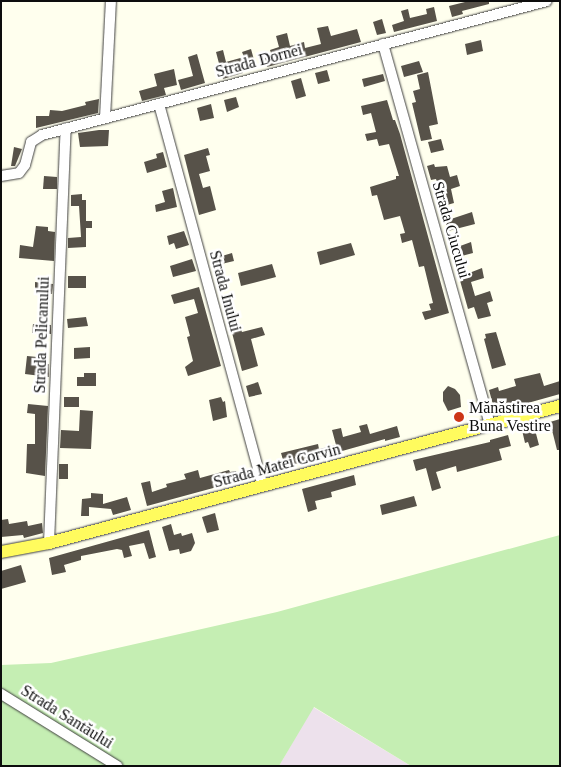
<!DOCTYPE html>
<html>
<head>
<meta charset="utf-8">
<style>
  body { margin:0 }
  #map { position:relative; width:561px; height:767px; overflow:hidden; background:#ffe; font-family:"Times New Roman",serif }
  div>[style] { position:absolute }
  .industrial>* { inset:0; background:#ede1ec }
  .green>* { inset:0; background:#c5eeb3 }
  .building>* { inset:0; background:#575249 }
  .roads { filter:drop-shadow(0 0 1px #404040) drop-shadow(0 0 1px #404040) }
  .minor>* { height:10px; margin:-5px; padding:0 5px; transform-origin:5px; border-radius:5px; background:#fff }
  .major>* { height:12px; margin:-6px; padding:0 6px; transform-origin:6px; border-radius:6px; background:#fffb5e }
  .dots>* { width:14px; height:14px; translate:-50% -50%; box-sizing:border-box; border:2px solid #fff; border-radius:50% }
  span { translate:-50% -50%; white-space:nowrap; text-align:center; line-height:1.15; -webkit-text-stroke:5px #fff; paint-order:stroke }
  .street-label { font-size:16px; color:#0d0d0d }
  .poi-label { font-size:16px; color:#0d0d0d }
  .left { translate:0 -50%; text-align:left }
  .frame { position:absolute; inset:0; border:2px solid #0d0d0d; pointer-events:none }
</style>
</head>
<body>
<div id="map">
  <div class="industrial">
    <div style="clip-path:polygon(313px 707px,411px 766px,279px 766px)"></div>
  </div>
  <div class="green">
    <div style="clip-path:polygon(560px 535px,560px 766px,411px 766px,314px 707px,279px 766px,1px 766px,1px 665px,51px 663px,277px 612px)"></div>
  </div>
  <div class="building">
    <div style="clip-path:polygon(469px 1px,489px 1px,489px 4px,462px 11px,463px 14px,452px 17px,449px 6px)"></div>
    <div style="clip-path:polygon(434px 7px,437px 21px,394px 32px,392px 25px,404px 21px,401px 11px,408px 9px,410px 18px,427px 14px,426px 9px)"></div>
    <div style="clip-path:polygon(382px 19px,386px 33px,377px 35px,373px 22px)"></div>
    <div style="clip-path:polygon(328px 26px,331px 36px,357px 29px,361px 42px,267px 67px,265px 58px,272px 56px,270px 50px,279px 47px,276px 36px,287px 33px,290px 46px,304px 42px,305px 48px,321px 44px,317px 28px)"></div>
    <div style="clip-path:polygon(481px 40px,483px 51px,467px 55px,465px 44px)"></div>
    <div style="clip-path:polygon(251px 49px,256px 67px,242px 71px,243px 73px,223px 79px,216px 52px,223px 50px,226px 62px,244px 57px,242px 52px)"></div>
    <div style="clip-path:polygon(197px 54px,205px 83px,181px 90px,178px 80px,193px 76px,188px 57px)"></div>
    <div style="clip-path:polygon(419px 61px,423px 72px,404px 77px,401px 66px)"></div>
    <div style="clip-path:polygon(174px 69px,177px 85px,164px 88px,166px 95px,142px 101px,139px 91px,157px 86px,154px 74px)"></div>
    <div style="clip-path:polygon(327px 70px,330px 81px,318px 84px,315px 73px)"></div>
    <div style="clip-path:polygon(428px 72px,438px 124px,429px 126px,432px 139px,421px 141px,412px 103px,416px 102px,413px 91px,420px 89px,417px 75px)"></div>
    <div style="clip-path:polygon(383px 74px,385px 81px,364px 87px,362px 79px)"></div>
    <div style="clip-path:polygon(301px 78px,306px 96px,296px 99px,291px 81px)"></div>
    <div style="clip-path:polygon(236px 97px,239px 107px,227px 112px,224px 100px)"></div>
    <div style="clip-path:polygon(99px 99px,98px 113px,36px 128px,36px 116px,49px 116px,50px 110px,62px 111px,86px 105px,85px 102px)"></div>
    <div style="clip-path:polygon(387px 100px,393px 120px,395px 120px,400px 134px,449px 313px,425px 320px,422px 312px,431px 310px,429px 304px,433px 303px,424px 266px,419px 267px,412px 240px,402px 243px,400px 234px,405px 233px,400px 216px,384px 220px,377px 195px,372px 196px,370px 187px,396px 179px,396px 176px,399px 176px,389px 144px,379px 146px,377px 139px,367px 141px,365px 134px,376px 132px,371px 113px,363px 115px,361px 106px)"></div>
    <div style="clip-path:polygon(211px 104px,214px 118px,200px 121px,197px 108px)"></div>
    <div style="clip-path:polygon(99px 130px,109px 130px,108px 146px,80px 147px,78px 133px)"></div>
    <div style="clip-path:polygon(441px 139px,444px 150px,431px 153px,428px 142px)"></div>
    <div style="clip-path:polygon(14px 147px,22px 149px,15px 166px,11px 166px)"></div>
    <div style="clip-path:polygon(208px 148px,210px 155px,206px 156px,210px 171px,199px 174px,203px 188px,210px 186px,216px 210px,199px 215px,184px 155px)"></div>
    <div style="clip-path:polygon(163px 152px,167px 167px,147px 173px,144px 162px,157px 158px,156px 154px)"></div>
    <div style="clip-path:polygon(434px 164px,435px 167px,447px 166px,450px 177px,457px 175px,460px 186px,451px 189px,454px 203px,440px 207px,437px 198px,441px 197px,436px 179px,431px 180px,427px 166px)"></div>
    <div style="clip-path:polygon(44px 176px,57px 177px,57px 189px,43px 189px)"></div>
    <div style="clip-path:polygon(173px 188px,177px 207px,156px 212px,155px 205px,165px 202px,162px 191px)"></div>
    <div style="clip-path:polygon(82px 194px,82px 200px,86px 200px,86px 221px,92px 221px,92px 228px,86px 228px,86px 247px,68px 248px,68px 238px,81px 237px,79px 206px,71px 206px,71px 195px)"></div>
    <div style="clip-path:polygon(472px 212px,475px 224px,448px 231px,445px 221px)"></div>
    <div style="clip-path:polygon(36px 226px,48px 227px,48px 231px,55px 232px,54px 261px,19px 258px,20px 245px,33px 247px)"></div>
    <div style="clip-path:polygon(184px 231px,189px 245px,176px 249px,174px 243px,169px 245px,167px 236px)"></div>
    <div style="clip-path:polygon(471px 242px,473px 253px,454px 258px,452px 249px)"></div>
    <div style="clip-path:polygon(351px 243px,355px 255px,320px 265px,317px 252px)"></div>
    <div style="clip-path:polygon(218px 252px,222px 256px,232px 253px,234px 261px,213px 266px,210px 254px)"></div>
    <div style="clip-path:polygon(192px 259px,196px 271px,173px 277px,170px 266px)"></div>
    <div style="clip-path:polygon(272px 264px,276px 277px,241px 286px,238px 273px)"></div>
    <div style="clip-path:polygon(482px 268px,484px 278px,471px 282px,475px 296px,490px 291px,493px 301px,487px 303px,491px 316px,478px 319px,474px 307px,468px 309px,459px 277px)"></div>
    <div style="clip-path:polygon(68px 276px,86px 276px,86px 288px,68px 288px)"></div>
    <div style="clip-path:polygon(35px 282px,53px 284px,52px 294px,35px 292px)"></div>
    <div style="clip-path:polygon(199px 287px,221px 366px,188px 376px,185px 367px,193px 361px,187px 337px,190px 336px,185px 317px,198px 313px,194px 299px,174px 304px,171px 295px)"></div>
    <div style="clip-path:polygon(86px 317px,88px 326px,68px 328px,67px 319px)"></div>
    <div style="clip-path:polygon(33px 324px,51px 325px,51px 334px,32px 333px)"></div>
    <div style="clip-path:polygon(240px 326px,242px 332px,262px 327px,265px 335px,251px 339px,258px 366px,242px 371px,231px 329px)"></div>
    <div style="clip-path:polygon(496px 332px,506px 365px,492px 369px,484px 339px,486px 338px,485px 334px)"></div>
    <div style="clip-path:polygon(90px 347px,90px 358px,74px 359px,74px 348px)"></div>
    <div style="clip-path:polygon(27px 356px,37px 357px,37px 363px,49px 364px,49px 377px,25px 374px)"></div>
    <div style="clip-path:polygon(84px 373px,96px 373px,96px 386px,77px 386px,77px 377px,84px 377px)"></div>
    <div style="clip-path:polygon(540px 373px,544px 386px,560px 381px,560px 394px,495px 412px,489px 390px,498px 387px,499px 391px,516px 386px,514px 379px)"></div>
    <div style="clip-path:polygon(258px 382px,262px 394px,249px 397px,246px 386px)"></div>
    <div style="clip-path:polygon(448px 386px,455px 389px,460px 395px,461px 407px,448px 411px,443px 401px,443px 392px)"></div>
    <div style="clip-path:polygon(64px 397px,79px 397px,79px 407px,64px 407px)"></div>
    <div style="clip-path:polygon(221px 397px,223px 402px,225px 401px,227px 417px,213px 421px,209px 400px)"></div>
    <div style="clip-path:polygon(28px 404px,48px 406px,45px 476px,26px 473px,27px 444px,35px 444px,35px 414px,27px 413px)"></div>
    <div style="clip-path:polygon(80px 410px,93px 411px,91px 449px,60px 448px,61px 430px,79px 431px)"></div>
    <div style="clip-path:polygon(560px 419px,560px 450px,557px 450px,550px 422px)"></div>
    <div style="clip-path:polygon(367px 424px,370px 434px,397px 426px,400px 437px,385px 441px,385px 439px,285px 467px,281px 453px,318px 444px,319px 449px,336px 445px,332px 430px,341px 428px,343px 437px,361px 432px,359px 426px)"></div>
    <div style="clip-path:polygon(534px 426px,539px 445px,530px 448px,528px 442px,525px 443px,522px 430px)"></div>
    <div style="clip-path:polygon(508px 435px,511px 446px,499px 449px,502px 460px,457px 472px,456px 466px,436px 472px,441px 488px,432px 491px,426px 468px,416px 471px,413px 460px,490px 442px,490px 440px)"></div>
    <div style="clip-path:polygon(59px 464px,68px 464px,68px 479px,59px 479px)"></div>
    <div style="clip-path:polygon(198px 470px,200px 478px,229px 470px,230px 472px,236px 471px,239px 481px,147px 506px,141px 483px,150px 481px,152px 492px,167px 487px,166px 484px,186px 479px,184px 474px)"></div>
    <div style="clip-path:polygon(354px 475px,356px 485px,331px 492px,332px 497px,315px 501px,317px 509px,308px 512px,302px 489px)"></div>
    <div style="clip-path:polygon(91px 493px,103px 494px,103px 504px,127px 497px,131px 510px,113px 515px,111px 509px,89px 507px,89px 516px,81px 516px,82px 499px,91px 498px)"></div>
    <div style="clip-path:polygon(414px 496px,417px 506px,382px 515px,380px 505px)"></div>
    <div style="clip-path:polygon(215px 513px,219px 530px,207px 533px,202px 517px)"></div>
    <div style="clip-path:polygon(8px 519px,9px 524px,27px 521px,28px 526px,42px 523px,43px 533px,24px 538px,23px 535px,1px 537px,1px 520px)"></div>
    <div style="clip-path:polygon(171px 524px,174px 535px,181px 533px,182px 536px,192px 533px,195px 543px,191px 551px,180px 554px,179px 549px,169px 551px,162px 527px)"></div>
    <div style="clip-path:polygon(149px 530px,156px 557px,149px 559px,144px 543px,129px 546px,132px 556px,124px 558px,122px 550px,117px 549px,81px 556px,81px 560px,64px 565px,66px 572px,52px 575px,49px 558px)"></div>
    <div style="clip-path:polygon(21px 565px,26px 582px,1px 589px,1px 571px)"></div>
  </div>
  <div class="roads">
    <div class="minor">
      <div style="left:383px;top:44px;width:396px;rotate:74.3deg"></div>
      <div style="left:159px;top:104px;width:396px;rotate:74.8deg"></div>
      <div style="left:105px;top:118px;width:117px;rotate:-87.1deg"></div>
      <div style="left:1px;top:176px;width:18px;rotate:-9deg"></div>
      <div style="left:19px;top:173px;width:10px;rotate:-53deg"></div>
      <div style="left:25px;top:165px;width:24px;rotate:-75deg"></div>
      <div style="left:31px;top:142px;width:13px;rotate:-32deg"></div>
      <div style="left:42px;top:135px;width:522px;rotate:-14.86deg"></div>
      <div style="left:49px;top:543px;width:415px;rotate:-87.7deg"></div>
      <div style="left:1px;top:694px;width:137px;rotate:31.8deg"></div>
    </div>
    <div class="major">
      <div style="left:1px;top:552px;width:49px;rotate:-10.6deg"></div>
      <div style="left:49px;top:543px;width:529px;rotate:-15.01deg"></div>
    </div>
  </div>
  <div class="dots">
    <div style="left:459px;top:417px;background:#cc3617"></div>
  </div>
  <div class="street-label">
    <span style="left:259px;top:61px;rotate:-15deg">Strada Dornei</span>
    <span style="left:451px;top:230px;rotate:74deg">Strada Ciucului</span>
    <span style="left:225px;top:291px;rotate:75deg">Strada Inului</span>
    <span style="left:42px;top:335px;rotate:-88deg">Strada Pelicanului</span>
    <span style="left:277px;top:466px;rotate:-15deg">Strada Matei Corvin</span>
    <span style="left:67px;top:717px;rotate:32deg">Strada Santăului</span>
  </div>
  <div class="poi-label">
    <span class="left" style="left:469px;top:417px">Mănăstirea<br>Buna Vestire</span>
  </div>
  <div class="frame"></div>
</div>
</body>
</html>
